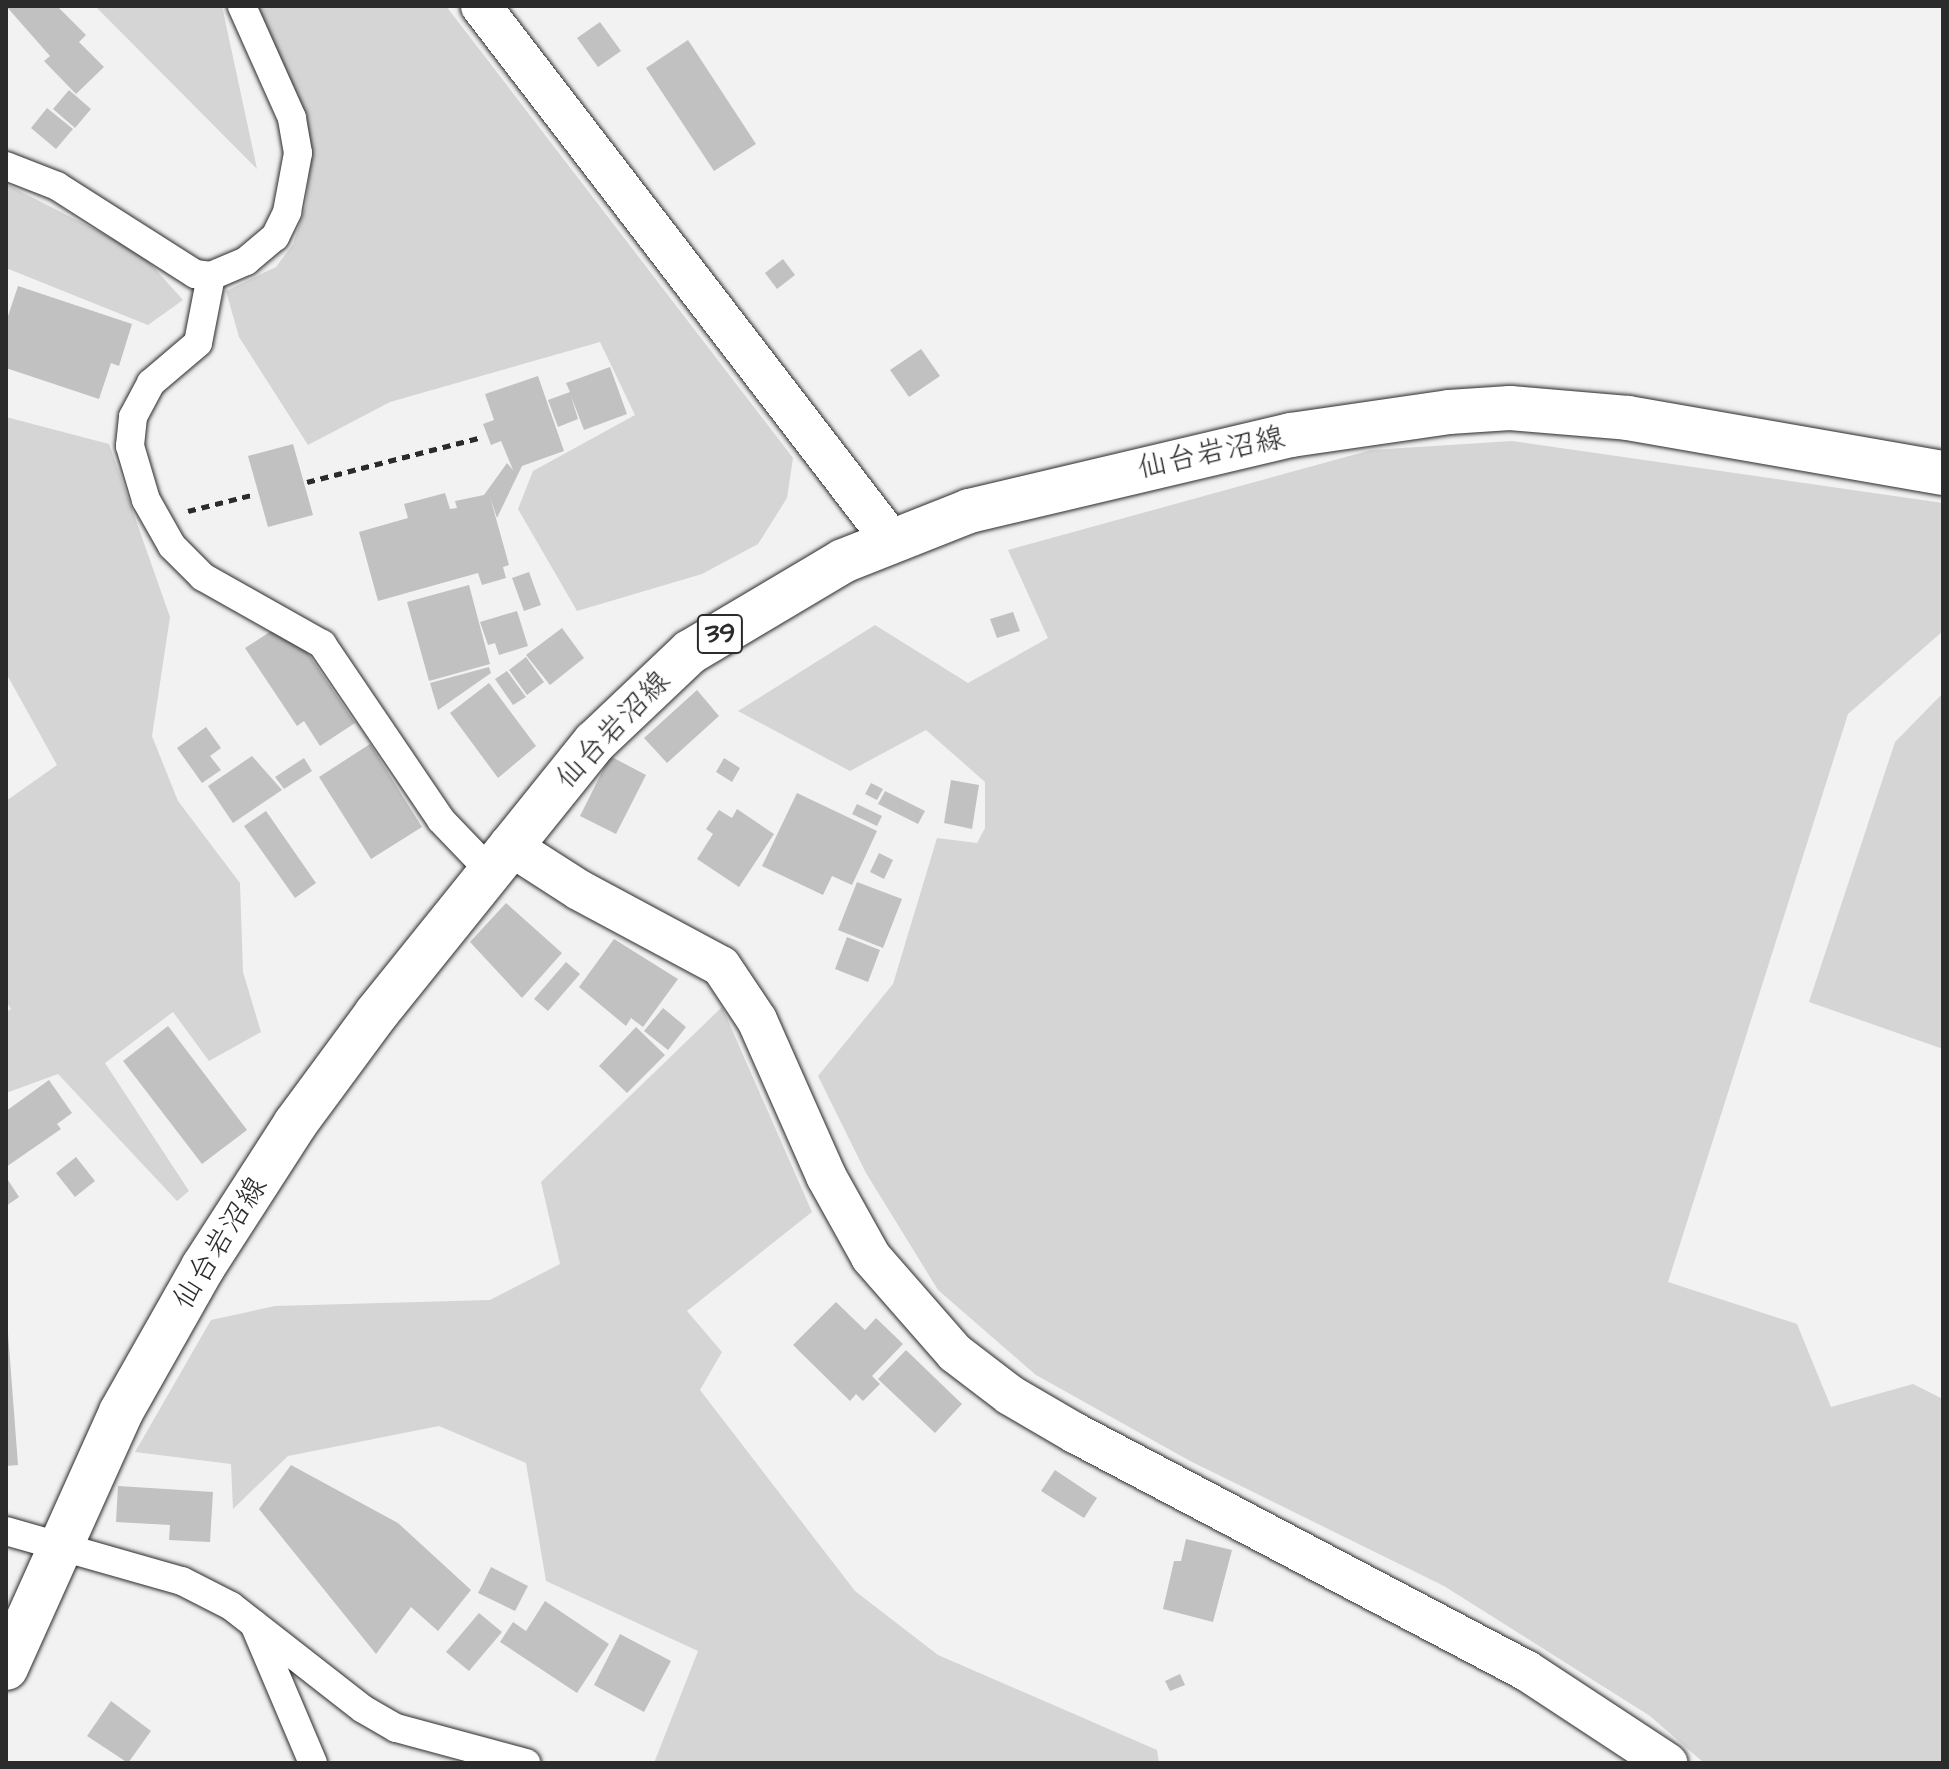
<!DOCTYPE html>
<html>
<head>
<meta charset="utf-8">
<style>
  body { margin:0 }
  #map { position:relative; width:1949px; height:1769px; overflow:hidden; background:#f2f2f2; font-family:"Architects Daughter","Klee One",sans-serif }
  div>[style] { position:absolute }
  .green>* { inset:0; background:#d5d5d5 }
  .building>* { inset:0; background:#c1c1c1 }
  .path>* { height:5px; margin-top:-2.5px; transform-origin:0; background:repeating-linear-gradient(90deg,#2b2b2b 0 8px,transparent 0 14px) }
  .roads { filter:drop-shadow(0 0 2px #2b2b2b) drop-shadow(0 0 2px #2b2b2b) }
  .street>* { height:28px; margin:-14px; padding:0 14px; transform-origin:14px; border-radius:14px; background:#fff }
  .secondary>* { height:40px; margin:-20px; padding:0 20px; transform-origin:20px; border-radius:20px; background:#fff }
  .primary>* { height:44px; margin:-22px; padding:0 22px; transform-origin:22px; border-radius:22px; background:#fff }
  span { translate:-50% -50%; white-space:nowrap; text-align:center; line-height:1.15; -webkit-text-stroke:6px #fff; paint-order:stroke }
  .shield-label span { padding:2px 6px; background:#fff; border:2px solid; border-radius:6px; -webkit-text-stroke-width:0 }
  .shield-label { font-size:28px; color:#2b2b2b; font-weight:700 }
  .street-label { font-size:30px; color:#2b2b2b }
  .frame { position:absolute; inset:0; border:8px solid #2b2b2b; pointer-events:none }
</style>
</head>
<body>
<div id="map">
  <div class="green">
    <div style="clip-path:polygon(95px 6px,222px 6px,257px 169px)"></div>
    <div style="clip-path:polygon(255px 6px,446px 6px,793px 458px,787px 498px,758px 544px,702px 574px,577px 611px,518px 509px,533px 471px,635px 415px,600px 342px,390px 402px,308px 445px,239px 337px,226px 291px,276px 267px,293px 244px,306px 205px,311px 155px)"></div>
    <div style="clip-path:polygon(6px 184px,141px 253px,183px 300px,148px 325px,6px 268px)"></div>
    <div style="clip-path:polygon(6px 417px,109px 444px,170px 617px,152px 736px,178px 801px,240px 883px,243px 972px,261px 1032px,209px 1061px,173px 1012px,105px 1063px,189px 1191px,177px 1201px,58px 1074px,6px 1093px,6px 1012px,11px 1009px,6px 1001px,6px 801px,57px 765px,6px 673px)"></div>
    <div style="clip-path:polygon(1512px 441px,1943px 503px,1943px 631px,1848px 714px,1668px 1282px,1797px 1324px,1831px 1407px,1913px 1384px,1943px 1399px,1943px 1763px,1704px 1763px,1650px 1716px,1444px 1586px,1190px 1461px,1036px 1375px,938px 1290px,866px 1173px,818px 1076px,893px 984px,937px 838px,977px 843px,985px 828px,985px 782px,926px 730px,850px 771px,738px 711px,875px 625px,968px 683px,1048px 638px,1008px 550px,1371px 450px)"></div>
    <div style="clip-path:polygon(1943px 693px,1943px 1049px,1809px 1002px,1895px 742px)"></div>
    <div style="clip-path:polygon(722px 1007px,812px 1212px,687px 1311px,722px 1352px,700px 1390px,855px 1591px,938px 1655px,1157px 1750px,1159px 1763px,654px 1763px,698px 1651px,546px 1581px,526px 1463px,439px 1426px,288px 1456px,233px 1509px,231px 1464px,135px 1452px,211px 1320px,275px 1306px,490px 1300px,560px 1264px,541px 1182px)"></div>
  </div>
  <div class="building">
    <div style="clip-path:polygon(6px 6px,57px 6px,86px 35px,79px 42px,104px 67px,76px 94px,44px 61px,50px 56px)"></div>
    <div style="clip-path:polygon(600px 22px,621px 51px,598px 67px,577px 38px)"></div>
    <div style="clip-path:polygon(688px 40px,756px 144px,714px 171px,646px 68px)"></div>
    <div style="clip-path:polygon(69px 90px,91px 109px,75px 128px,53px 109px)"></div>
    <div style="clip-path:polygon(47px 108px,73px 129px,56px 149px,31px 128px)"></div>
    <div style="clip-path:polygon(783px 259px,795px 275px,777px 289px,765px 273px)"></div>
    <div style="clip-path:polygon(18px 286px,132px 324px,119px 366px,111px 363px,99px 399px,6px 368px,6px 322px)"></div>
    <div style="clip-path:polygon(921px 349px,940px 376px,909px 397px,890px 370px)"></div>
    <div style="clip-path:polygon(610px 367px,627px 414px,584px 430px,571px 396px,578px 419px,558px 427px,548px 400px,570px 392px,566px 383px)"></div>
    <div style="clip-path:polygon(538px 376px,564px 451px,522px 466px,497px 518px,490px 497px,509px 565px,503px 567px,506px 578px,482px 585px,478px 573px,378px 601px,359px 532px,408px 518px,404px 504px,445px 493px,450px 509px,457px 508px,455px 501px,484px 495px,507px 463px,513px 470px,501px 441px,491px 445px,483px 424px,494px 420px,485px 394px)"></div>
    <div style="clip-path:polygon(293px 444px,313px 515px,268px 527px,248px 456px)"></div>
    <div style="clip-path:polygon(529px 572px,541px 605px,524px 611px,512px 578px)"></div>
    <div style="clip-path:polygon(469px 585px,490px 664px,429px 681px,407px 602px)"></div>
    <div style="clip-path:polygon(517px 611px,528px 646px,499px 655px,495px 643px,488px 645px,480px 622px)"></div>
    <div style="clip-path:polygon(1013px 612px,1020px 631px,997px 638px,990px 619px)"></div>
    <div style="clip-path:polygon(279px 626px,305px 649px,355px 723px,320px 746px,304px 721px,297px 726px,245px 648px)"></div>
    <div style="clip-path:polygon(562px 628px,584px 658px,550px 685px,526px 655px)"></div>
    <div style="clip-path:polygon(526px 657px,544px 682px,527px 695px,509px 670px)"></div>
    <div style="clip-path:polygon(489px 667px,491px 673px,438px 710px,430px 683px)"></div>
    <div style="clip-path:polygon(507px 671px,526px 697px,513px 705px,495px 679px)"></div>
    <div style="clip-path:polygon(489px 683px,536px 746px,498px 778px,450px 713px)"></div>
    <div style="clip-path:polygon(697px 690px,719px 716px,667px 763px,644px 738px)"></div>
    <div style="clip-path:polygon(206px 727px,221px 748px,210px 756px,221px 770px,202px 783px,177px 748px)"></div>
    <div style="clip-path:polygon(370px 744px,422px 827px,371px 859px,319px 777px)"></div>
    <div style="clip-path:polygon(252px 756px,282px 790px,233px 823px,208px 786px)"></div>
    <div style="clip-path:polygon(610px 756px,646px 775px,616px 834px,580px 816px)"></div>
    <div style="clip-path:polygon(304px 758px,312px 771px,284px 789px,275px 777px)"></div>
    <div style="clip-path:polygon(724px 758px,740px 768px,732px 782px,716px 772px)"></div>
    <div style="clip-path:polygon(951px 780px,979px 785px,972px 829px,944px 823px)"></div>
    <div style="clip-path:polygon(871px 783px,883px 789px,877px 800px,865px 794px)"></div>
    <div style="clip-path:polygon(885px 791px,925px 811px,918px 824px,878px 804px)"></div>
    <div style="clip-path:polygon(797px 793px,877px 831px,852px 885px,832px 876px,823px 895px,762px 866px)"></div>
    <div style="clip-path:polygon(857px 804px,882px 816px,877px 826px,852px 814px)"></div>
    <div style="clip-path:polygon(737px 809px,774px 834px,739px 887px,697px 859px,713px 834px,706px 829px,719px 810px,732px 818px)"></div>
    <div style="clip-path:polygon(266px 811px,316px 883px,295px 898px,244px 826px)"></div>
    <div style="clip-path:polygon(879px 853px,893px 860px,884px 879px,870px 872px)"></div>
    <div style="clip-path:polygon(857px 882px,902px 899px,883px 948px,838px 930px)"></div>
    <div style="clip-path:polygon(506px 903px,562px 953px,522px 998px,470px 942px)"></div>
    <div style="clip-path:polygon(847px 937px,880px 950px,868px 982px,835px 969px)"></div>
    <div style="clip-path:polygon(614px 939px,678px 979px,643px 1027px,631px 1018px,626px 1026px,579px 987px)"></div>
    <div style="clip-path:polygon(566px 962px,580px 974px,548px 1011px,534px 999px)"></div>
    <div style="clip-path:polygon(663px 1008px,686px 1027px,668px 1050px,644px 1031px)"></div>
    <div style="clip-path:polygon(168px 1026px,247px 1130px,202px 1164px,123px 1061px)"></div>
    <div style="clip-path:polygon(636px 1027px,665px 1055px,627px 1093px,599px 1066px)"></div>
    <div style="clip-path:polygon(49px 1080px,72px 1113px,57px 1124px,61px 1129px,6px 1167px,6px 1111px)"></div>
    <div style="clip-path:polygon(76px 1157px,95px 1181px,75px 1197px,56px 1173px)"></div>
    <div style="clip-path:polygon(6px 1177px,19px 1197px,6px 1206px)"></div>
    <div style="clip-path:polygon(836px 1302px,865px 1330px,876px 1318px,903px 1344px,872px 1376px,880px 1384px,863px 1401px,856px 1394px,850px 1401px,793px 1345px)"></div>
    <div style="clip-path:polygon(6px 1307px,18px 1465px,6px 1466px)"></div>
    <div style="clip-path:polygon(906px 1350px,962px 1404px,935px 1433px,878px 1379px)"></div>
    <div style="clip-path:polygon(291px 1465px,398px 1523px,471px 1590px,438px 1631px,411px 1607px,376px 1654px,259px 1509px)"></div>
    <div style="clip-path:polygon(1055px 1470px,1097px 1498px,1084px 1518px,1041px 1491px)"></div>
    <div style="clip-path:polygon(118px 1486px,213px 1492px,210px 1542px,169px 1540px,170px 1525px,116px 1522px)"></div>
    <div style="clip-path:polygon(1186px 1539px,1232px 1550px,1213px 1622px,1163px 1609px,1174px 1561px,1181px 1561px)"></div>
    <div style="clip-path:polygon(491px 1567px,528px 1586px,515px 1611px,478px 1593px)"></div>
    <div style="clip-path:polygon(545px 1601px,609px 1644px,577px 1693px,500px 1642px,513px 1622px,526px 1631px)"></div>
    <div style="clip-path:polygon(479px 1613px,502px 1632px,469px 1671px,446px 1652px)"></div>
    <div style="clip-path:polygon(620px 1634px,671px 1661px,644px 1712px,594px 1685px)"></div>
    <div style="clip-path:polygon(1180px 1674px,1185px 1685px,1170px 1691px,1165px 1681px)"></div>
    <div style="clip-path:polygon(111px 1701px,151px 1731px,128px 1763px,87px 1736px)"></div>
  </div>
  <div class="path">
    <div style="left:307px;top:482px;width:177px;rotate:-14.4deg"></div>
    <div style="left:188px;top:511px;width:69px;rotate:-14.2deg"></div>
  </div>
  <div class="roads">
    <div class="street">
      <div style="left:6px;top:166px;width:55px;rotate:21.4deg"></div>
      <div style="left:57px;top:186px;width:164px;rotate:32.5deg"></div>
      <div style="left:195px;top:274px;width:16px;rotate:7deg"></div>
      <div style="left:211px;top:276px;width:38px;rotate:-23deg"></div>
      <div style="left:246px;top:261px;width:38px;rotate:-40deg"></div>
      <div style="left:275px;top:237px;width:28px;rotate:-64deg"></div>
      <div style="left:287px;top:212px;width:60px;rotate:-79.4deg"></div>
      <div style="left:298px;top:153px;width:36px;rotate:-100deg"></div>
      <div style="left:292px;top:118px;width:123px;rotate:-114.1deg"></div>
      <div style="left:211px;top:276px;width:68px;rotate:101deg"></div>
      <div style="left:198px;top:343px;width:62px;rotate:139.6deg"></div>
      <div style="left:151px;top:383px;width:38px;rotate:118deg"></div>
      <div style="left:133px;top:417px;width:29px;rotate:96deg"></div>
      <div style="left:130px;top:446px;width:56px;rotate:73.5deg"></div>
      <div style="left:146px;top:500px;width:53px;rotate:60.5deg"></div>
      <div style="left:172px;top:546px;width:44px;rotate:45deg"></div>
      <div style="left:203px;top:577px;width:137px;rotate:29.4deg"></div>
      <div style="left:322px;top:644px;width:212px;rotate:55.9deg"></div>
      <div style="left:441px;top:820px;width:69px;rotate:46.2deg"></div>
      <div style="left:6px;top:1531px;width:183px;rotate:15.9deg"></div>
      <div style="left:182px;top:1581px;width:55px;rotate:27deg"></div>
      <div style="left:231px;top:1606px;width:167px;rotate:38deg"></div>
      <div style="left:363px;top:1709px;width:38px;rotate:30deg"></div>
      <div style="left:396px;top:1728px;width:135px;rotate:15.1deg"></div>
      <div style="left:254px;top:1624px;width:151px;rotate:67deg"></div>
    </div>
    <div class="secondary">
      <div style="left:481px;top:6px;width:673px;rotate:52.48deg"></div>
      <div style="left:509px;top:845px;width:83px;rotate:32.7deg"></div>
      <div style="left:579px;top:890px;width:161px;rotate:28.2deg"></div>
      <div style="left:721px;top:966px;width:65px;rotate:56.3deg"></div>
      <div style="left:757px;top:1020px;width:171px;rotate:66.1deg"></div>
      <div style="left:826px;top:1176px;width:93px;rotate:60.9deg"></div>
      <div style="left:871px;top:1257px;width:128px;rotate:48.8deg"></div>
      <div style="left:955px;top:1353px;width:69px;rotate:37.4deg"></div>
      <div style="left:1010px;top:1395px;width:75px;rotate:30.3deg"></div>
      <div style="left:1075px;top:1433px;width:511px;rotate:27.77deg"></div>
      <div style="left:1527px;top:1671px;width:168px;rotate:33.3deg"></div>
    </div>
    <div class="primary">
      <div style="left:6px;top:1668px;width:281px;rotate:-65.8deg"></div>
      <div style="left:121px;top:1412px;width:167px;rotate:-60.5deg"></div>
      <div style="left:203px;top:1267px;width:170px;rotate:-57.2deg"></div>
      <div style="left:295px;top:1124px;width:137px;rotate:-53.6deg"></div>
      <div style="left:376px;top:1014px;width:349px;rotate:-51.2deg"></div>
      <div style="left:595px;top:742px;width:131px;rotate:-43.5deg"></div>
      <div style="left:690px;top:652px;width:178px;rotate:-30.7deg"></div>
      <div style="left:843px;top:561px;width:136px;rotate:-21.6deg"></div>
      <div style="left:969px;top:511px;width:331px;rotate:-13.3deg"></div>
      <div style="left:1291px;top:435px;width:160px;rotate:-8.3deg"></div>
      <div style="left:1449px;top:412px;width:61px;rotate:-3.8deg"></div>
      <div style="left:1510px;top:408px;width:118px;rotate:4.8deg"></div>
      <div style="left:1628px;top:418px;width:320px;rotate:9.9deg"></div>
    </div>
  </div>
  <div class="shield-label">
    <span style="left:720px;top:634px">39</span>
  </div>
  <div class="street-label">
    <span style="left:1211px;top:453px;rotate:-12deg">仙台岩沼線</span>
    <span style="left:613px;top:730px;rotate:-46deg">仙台岩沼線</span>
    <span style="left:220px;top:1243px;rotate:-58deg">仙台岩沼線</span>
  </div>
  <div class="frame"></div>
</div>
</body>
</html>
